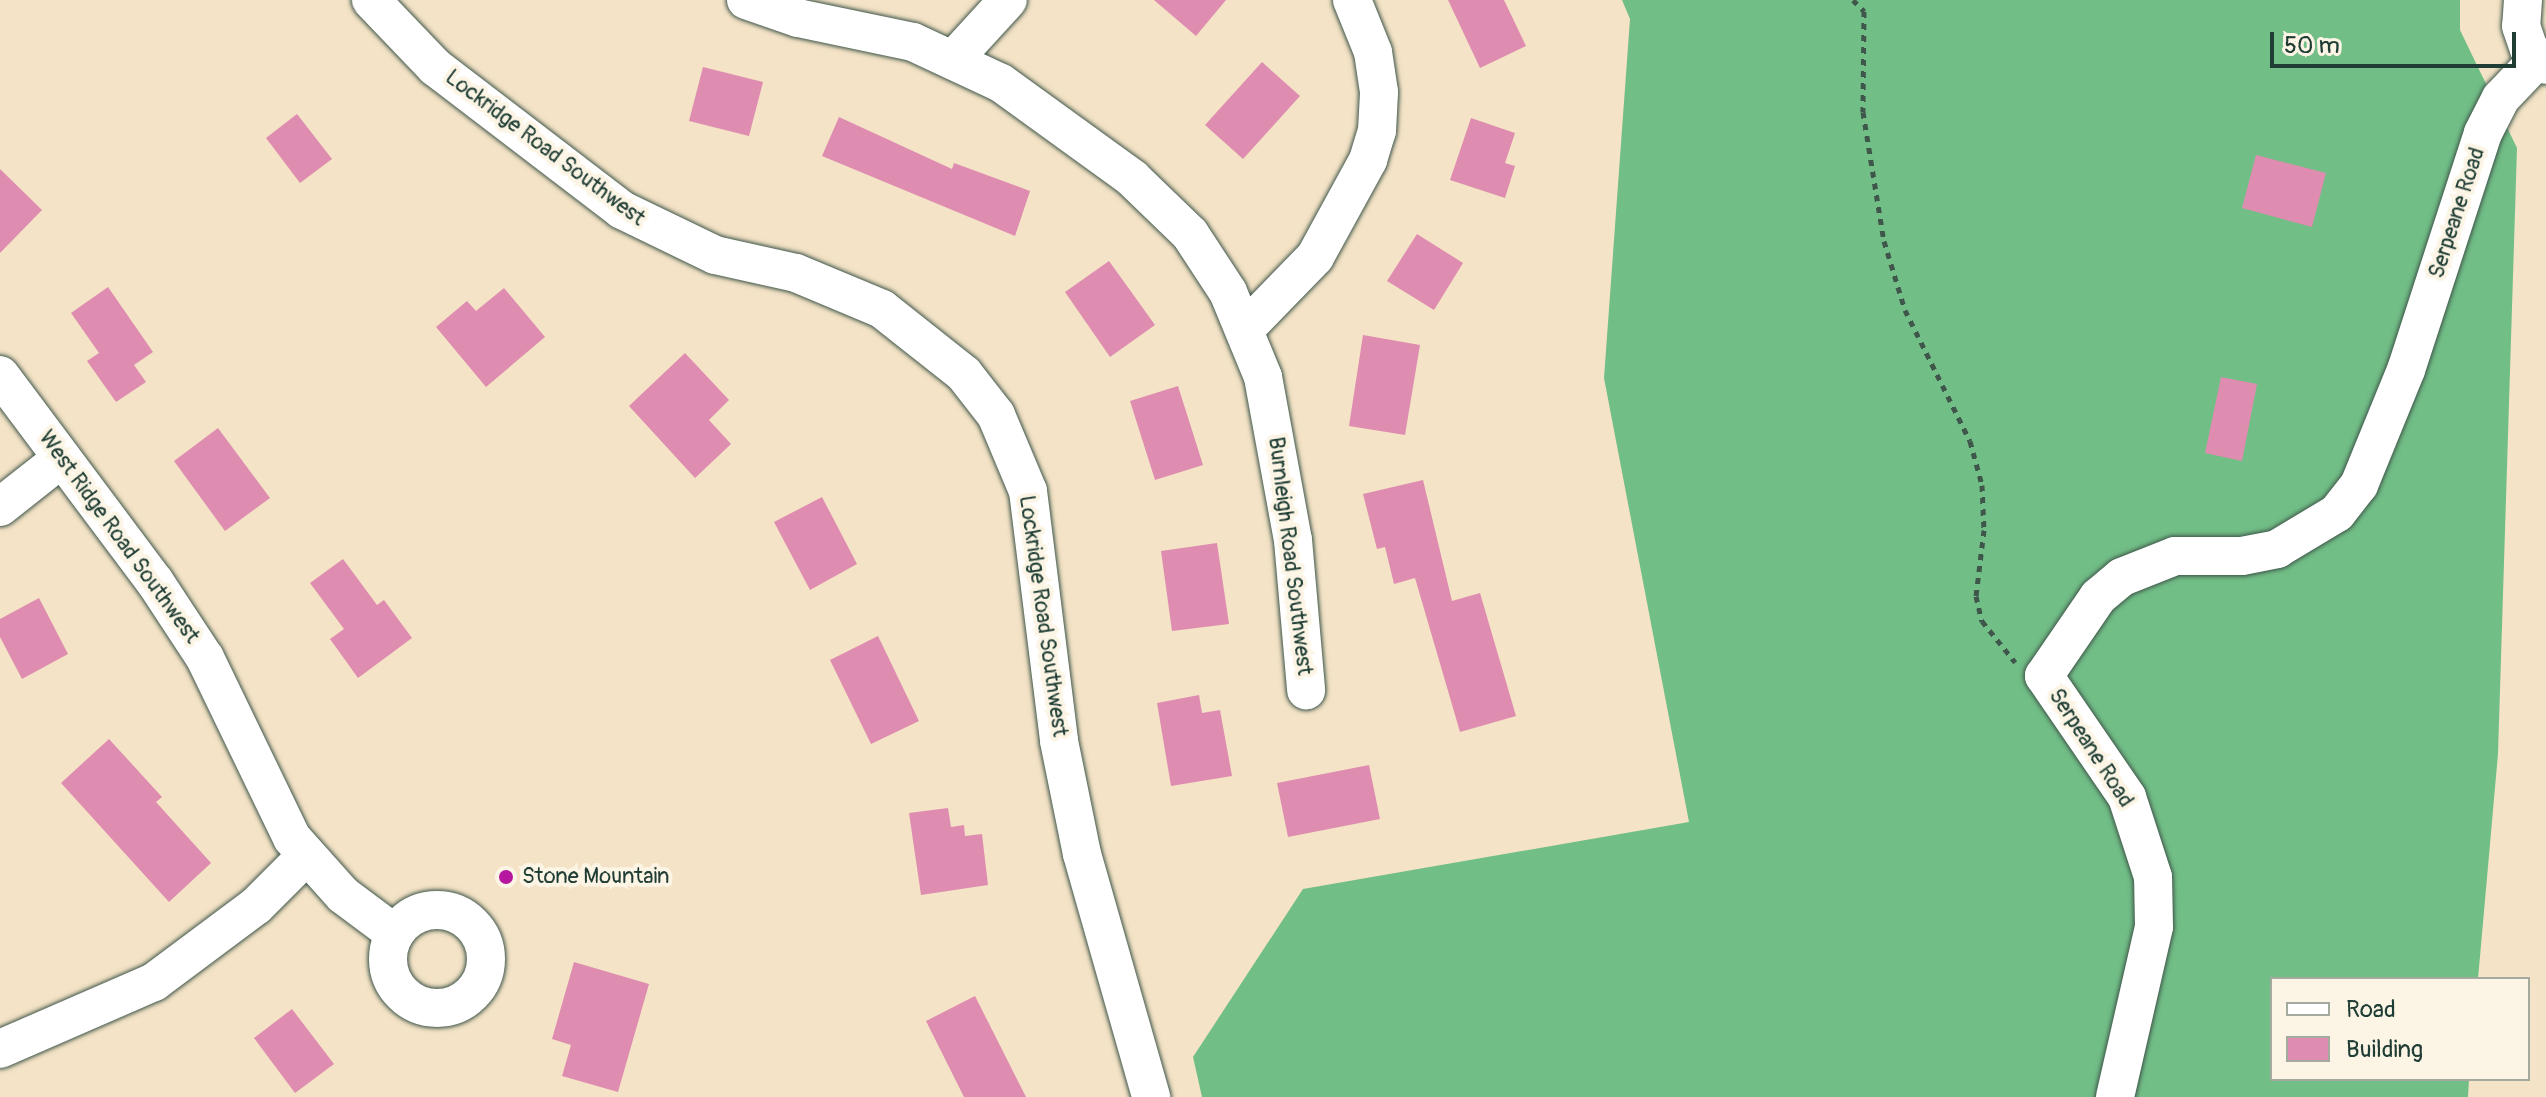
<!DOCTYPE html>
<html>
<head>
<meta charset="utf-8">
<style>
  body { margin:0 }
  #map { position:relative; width:2546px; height:1097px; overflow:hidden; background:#f4e3c6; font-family:Pangolin,sans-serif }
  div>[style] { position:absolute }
  .forest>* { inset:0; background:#72be87 }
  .building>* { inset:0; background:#de8db0 }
  .path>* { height:5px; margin-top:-2.5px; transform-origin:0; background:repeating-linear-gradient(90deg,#3f564a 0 6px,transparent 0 12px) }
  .roads { filter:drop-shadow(0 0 2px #3f564a) drop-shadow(0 0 2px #3f564a) }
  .street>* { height:38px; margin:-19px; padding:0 19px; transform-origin:19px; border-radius:19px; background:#fff }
  .street>.ring { margin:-19px; padding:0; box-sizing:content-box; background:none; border:38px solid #fff; border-radius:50% }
  .dots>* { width:22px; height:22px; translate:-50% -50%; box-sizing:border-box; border:4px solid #fcf5e5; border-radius:50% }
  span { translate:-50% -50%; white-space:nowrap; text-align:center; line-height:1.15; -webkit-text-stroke:8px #fcf5e5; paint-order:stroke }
  .street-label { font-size:22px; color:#1f3d34 }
  .poi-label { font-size:22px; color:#1f3d34 }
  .left { translate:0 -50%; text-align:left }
  .legend { position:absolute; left:2270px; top:977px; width:260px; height:104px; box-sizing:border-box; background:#fcf5e5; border:2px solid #a4ab9e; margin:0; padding:10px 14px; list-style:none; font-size:24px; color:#1f3d34 }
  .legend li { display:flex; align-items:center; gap:16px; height:40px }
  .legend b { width:40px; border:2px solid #a4ab9e }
  .scale { position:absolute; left:2270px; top:32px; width:246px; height:36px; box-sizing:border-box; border:4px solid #1f3d34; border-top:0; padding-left:10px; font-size:24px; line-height:28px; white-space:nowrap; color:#1f3d34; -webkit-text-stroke:6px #fcf5e5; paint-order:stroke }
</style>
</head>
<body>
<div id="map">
  <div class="forest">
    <div style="clip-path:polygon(1622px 0,2460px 0,2460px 30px,2517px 148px,2498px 754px,2478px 979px,2272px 979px,2272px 1079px,2469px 1079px,2468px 1097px,1202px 1097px,1193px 1057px,1303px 889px,1689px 822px,1604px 378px,1630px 19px)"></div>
  </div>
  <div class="building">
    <div style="clip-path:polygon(1154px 0,1226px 0,1196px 36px)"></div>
    <div style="clip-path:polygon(1448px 0,1504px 0,1526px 46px,1480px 68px)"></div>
    <div style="clip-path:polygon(1262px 62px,1300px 96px,1243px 159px,1205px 125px)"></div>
    <div style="clip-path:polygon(703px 67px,763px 82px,749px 136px,689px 121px)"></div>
    <div style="clip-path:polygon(297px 114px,332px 159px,300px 183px,266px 138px)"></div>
    <div style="clip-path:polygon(839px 117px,952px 169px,954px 163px,1030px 191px,1015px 236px,822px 156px)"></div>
    <div style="clip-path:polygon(1471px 118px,1515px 133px,1505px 163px,1515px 166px,1505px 198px,1450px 180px)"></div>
    <div style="clip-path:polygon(2256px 155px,2326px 173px,2312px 227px,2242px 208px)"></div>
    <div style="clip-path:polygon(0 169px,42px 210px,0 253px)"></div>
    <div style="clip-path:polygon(1417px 234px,1463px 263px,1434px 310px,1387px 281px)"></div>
    <div style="clip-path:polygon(1109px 261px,1155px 325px,1110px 357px,1065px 292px)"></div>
    <div style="clip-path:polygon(108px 287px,153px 352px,134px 365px,146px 382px,116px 402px,87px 361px,99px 353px,71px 313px)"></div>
    <div style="clip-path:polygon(504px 288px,545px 337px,486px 387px,436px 327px,467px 301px,476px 311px)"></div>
    <div style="clip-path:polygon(1363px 335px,1420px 345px,1405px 435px,1349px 426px)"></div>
    <div style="clip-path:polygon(685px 353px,729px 400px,709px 420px,731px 444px,695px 478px,629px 406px)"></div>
    <div style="clip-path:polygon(2221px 377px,2257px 384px,2242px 461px,2205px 453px)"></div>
    <div style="clip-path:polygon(1178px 386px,1203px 465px,1155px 480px,1130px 401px)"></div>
    <div style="clip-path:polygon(218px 428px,270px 498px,225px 531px,174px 461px)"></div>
    <div style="clip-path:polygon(1423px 480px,1452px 601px,1480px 593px,1516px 716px,1460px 732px,1415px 578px,1394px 584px,1385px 547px,1377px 549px,1363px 494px)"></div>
    <div style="clip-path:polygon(822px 497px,857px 564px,810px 590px,774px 522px)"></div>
    <div style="clip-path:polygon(1217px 543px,1229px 624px,1172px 631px,1161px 551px)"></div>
    <div style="clip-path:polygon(343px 559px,377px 605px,384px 600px,412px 638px,358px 678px,330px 639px,344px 629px,310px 583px)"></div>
    <div style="clip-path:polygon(39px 598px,68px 654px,22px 679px,0 637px,0 619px)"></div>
    <div style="clip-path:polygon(878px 636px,919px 721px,871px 744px,830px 660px)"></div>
    <div style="clip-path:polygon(1199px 695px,1202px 713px,1220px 710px,1232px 776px,1171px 786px,1157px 703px)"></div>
    <div style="clip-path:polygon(109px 739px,162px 797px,156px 802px,211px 863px,169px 902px,61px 783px)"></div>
    <div style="clip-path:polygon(1369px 765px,1380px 819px,1288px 837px,1277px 783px)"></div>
    <div style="clip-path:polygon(948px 808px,951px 827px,964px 825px,965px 836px,982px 834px,988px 885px,921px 895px,909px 813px)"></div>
    <div style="clip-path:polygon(574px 962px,649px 984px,618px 1092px,562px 1076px,571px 1045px,552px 1039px)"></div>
    <div style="clip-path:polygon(975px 996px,1026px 1097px,964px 1097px,926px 1021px)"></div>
    <div style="clip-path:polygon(292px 1009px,334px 1064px,295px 1093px,254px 1038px)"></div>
  </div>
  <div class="path">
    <div style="left:1853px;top:0;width:16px;rotate:45deg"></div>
    <div style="left:1864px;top:11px;width:101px;rotate:90.6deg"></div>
    <div style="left:1863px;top:112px;width:131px;rotate:80.8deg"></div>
    <div style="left:1884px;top:241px;width:72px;rotate:73.1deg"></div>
    <div style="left:1905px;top:310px;width:146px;rotate:63.6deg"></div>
    <div style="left:1970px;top:441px;width:46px;rotate:74.7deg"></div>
    <div style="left:1982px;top:485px;width:45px;rotate:87.5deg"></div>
    <div style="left:1984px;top:530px;width:66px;rotate:96.9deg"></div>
    <div style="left:1976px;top:596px;width:26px;rotate:77deg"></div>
    <div style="left:1982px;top:621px;width:53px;rotate:51.2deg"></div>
  </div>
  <div class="roads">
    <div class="street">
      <div style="left:371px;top:0;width:93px;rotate:46.3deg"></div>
      <div style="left:435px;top:67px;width:235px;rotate:37.4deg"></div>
      <div style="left:622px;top:210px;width:103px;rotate:25.8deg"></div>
      <div style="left:715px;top:255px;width:83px;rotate:12.5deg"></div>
      <div style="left:796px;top:273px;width:93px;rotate:22.7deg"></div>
      <div style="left:882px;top:309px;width:105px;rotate:38.4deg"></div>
      <div style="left:964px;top:374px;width:52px;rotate:52deg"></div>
      <div style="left:996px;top:415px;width:82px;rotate:67.2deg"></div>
      <div style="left:1028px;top:491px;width:252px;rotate:82.9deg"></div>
      <div style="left:1059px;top:741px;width:115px;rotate:78.5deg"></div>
      <div style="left:1082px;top:854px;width:253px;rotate:74.1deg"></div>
      <div style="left:746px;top:0;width:55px;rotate:19.1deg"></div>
      <div style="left:798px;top:18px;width:117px;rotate:11.8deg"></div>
      <div style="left:913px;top:42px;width:97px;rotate:25deg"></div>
      <div style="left:1001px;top:83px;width:162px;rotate:35.9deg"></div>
      <div style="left:1132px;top:178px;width:81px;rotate:44deg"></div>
      <div style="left:1190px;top:234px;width:69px;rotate:56.8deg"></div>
      <div style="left:1228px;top:292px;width:92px;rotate:67.6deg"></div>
      <div style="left:1263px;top:377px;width:166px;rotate:79.6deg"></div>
      <div style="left:1293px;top:540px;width:151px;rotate:85deg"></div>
      <div style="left:2523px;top:0;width:26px;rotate:94deg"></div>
      <div style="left:2521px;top:26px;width:24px;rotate:71deg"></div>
      <div style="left:2529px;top:49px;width:23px;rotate:43deg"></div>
      <div style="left:953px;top:60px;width:81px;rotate:-47.5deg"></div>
      <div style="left:1246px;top:328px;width:99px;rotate:-45.8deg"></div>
      <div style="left:1315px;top:257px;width:111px;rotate:-61.3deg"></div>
      <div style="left:1368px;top:160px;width:30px;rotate:-73deg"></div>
      <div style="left:1377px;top:131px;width:39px;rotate:-87deg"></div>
      <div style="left:1379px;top:92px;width:40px;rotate:-98.5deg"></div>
      <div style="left:1373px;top:52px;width:56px;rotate:-112deg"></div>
      <div style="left:0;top:375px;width:259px;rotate:53.2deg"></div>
      <div style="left:155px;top:582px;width:91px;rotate:56.7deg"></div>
      <div style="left:205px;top:658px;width:200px;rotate:64.2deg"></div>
      <div style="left:292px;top:838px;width:76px;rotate:48.2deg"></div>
      <div style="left:343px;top:895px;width:64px;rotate:36.7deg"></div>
      <div style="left:0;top:507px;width:79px;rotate:-38.3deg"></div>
      <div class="ring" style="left:388px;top:910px;width:60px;height:60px"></div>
      <div style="left:0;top:1049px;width:168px;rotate:-23.5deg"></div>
      <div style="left:154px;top:982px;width:127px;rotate:-36.7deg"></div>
      <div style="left:256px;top:906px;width:71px;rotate:-45deg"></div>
      <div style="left:2115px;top:1097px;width:174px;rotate:-77.1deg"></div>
      <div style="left:2154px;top:927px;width:50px;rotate:-91.1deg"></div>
      <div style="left:2153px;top:877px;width:84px;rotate:-108deg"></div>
      <div style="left:2127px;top:797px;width:147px;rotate:-124.4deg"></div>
      <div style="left:2044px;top:676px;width:96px;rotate:-55.6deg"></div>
      <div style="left:2098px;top:597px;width:31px;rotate:-40deg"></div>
      <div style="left:2122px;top:577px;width:57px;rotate:-21.6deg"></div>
      <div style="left:2175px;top:556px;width:67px"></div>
      <div style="left:2242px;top:556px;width:36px;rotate:-11deg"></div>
      <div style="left:2277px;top:549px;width:70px;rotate:-31deg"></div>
      <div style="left:2337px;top:513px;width:36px;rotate:-52deg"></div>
      <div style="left:2359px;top:485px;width:124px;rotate:-67.8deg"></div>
      <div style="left:2406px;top:370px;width:249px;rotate:-72deg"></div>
      <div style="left:2483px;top:133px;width:39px;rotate:-63deg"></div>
      <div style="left:2501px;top:98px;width:54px;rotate:-46.5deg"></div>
    </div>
  </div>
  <div class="dots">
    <div style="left:506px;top:877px;background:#b5179e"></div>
  </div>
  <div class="street-label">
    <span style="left:545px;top:148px;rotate:37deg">Lockridge Road Southwest</span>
    <span style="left:2457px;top:213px;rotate:-72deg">Serpeane Road</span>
    <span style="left:119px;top:537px;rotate:54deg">West Ridge Road Southwest</span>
    <span style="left:1290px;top:556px;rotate:83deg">Burnleigh Road Southwest</span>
    <span style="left:1043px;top:616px;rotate:82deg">Lockridge Road Southwest</span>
    <span style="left:2091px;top:748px;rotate:57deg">Serpeane Road</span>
  </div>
  <div class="poi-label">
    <span class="left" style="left:522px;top:877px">Stone Mountain</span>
  </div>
  <ul class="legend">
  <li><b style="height:10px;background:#fff"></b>Road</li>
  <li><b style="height:22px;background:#de8db0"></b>Building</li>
  </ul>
  <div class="scale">50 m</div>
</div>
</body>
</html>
